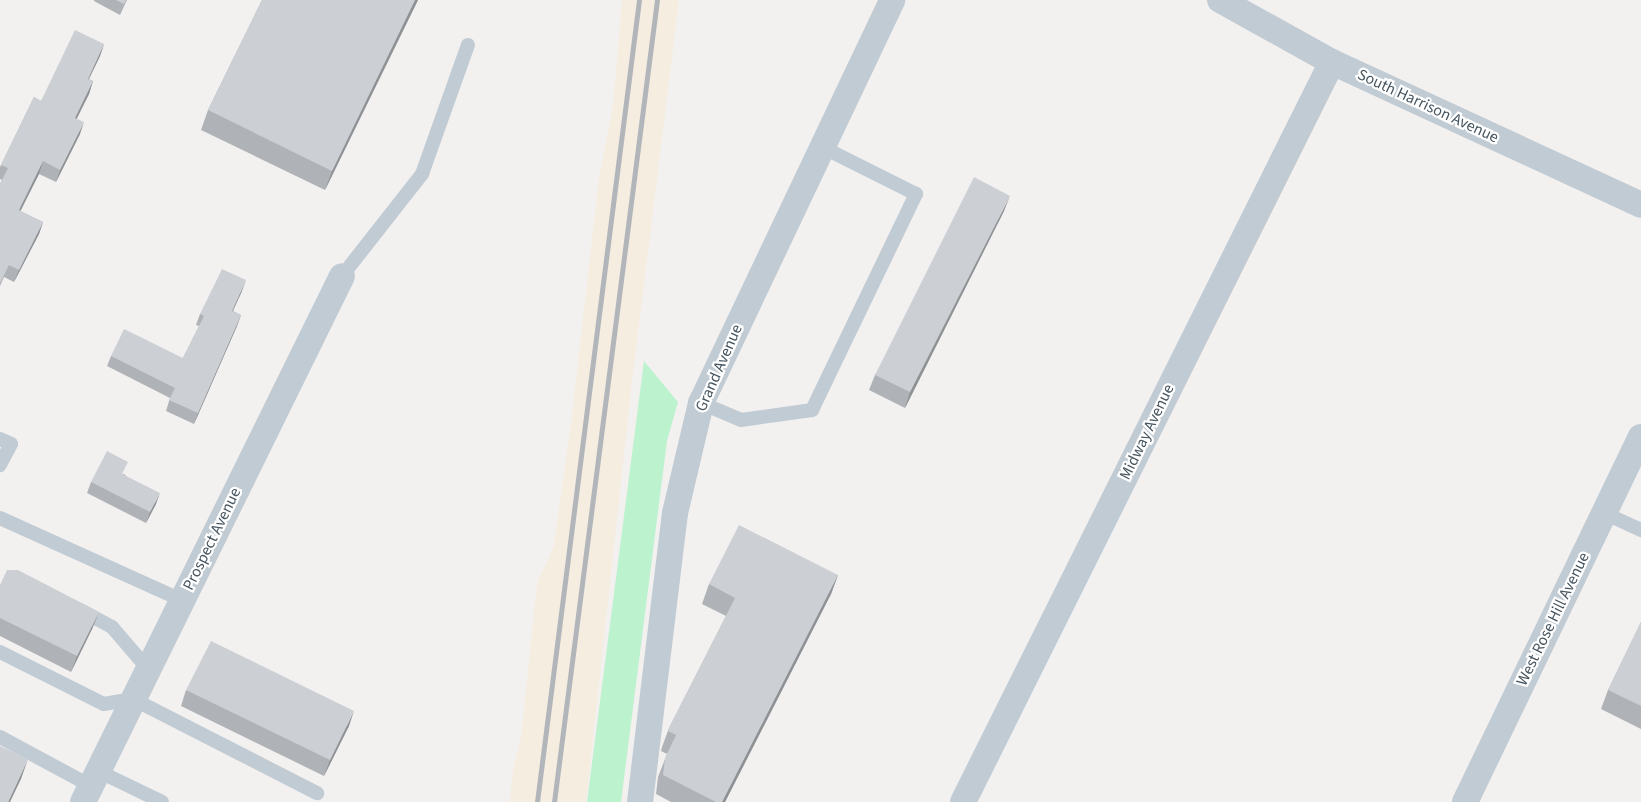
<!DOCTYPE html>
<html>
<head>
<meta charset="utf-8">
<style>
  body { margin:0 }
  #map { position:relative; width:1641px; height:802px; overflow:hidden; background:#f3f0f0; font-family:"Source Sans 3",sans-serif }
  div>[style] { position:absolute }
  .green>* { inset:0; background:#bcf3ce }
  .sand>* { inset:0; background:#f5ede0 }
  .service>* { height:14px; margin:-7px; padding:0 7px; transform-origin:7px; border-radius:7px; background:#c0cbd3 }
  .minor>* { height:26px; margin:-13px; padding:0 13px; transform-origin:13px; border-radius:13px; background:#c0cbd3 }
  .rail>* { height:4.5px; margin:-2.25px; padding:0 2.25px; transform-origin:2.25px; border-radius:2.25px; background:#b2b6bb }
  .wall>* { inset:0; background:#afb3b7 }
  .shaded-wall>* { inset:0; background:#8f9295 }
  .building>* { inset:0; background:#ccd0d5 }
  span { translate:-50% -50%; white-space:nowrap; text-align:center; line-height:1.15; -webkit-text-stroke:4.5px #fff; paint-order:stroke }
  .street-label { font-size:16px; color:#46555f }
</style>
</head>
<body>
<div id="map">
  <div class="green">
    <div style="clip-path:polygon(644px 361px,678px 402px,667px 441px,621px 802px,587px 802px)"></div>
  </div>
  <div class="sand">
    <div style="clip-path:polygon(622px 0,679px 0,632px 382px,586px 802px,510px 802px,513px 770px,521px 738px,537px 584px,554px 545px,571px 424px,599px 178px,613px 106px)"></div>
  </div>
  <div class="service">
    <div style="left:342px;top:276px;width:130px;rotate:-51.9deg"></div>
    <div style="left:422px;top:174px;width:137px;rotate:-70.4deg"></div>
    <div style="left:701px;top:403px;width:43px;rotate:23deg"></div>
    <div style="left:741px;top:420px;width:72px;rotate:-8deg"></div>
    <div style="left:812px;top:410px;width:240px;rotate:-64.3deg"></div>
    <div style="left:916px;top:194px;width:105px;rotate:-153.4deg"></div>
    <div style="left:0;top:439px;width:12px;rotate:24deg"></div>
    <div style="left:11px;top:444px;width:24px;rotate:118deg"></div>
    <div style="left:1604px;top:513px;width:41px;rotate:24.7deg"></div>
    <div style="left:0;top:518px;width:200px;rotate:24.3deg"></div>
    <div style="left:80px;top:610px;width:36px;rotate:28deg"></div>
    <div style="left:112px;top:627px;width:55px;rotate:49.4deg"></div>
    <div style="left:0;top:652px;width:116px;rotate:26.6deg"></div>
    <div style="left:104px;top:704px;width:29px;rotate:-10deg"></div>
    <div style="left:133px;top:699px;width:207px;rotate:27.1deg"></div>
    <div style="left:0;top:737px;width:103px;rotate:28.3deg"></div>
    <div style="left:98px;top:771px;width:71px;rotate:25.8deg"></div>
  </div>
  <div class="minor">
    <div style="left:1220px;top:0;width:128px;rotate:29deg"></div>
    <div style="left:1332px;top:62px;width:340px;rotate:24.8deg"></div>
    <div style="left:83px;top:802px;width:586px;rotate:-63.78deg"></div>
    <div style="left:640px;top:802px;width:291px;rotate:-83.1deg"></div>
    <div style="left:675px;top:513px;width:113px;rotate:-76.7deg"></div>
    <div style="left:701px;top:403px;width:446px;rotate:-64.6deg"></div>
    <div style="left:963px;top:802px;width:827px;rotate:-63.5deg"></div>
    <div style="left:1465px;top:802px;width:405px;rotate:-64.3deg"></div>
  </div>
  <div class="rail">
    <div style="left:537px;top:802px;width:808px;rotate:-82.75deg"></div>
    <div style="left:554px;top:802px;width:809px;rotate:-82.68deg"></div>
  </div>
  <div class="wall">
    <div style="clip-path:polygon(94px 0,127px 0,120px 15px,94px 1px)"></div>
    <div style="clip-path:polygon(262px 0,418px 0,325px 190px,201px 130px,208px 110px)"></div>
    <div style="clip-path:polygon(104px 44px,100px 56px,89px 79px,93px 81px,89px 94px,77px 118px,80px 134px,56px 182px,39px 174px,20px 211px,43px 222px,39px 234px,14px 282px,4px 277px,0 286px,0 184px,2px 180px,0 179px,0 167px,34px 97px,41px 101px)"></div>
    <div style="clip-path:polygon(1004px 211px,905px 408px,869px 390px,875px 375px)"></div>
    <div style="clip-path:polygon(242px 291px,233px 311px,241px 315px,237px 326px,194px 424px,166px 411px,170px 398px,107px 366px,111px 356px,183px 358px,199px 326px,196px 325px,200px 314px)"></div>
    <div style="clip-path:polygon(124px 474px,156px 504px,146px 523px,87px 493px,91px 482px)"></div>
    <div style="clip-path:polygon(838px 575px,831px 594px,725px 802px,671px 802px,656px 794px,658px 777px,667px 754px,661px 751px,662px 747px,669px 728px,726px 616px,702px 604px,709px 584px)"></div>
    <div style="clip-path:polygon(0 585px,93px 627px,71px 672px,0 636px)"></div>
    <div style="clip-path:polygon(1641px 622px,1641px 729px,1601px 709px,1608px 690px)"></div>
    <div style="clip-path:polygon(186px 690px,349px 726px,324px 776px,181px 706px)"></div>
  </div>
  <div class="shaded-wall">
    <div style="clip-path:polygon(415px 0,418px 0,325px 190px,332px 171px)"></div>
    <div style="clip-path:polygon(104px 44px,100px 56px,83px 91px,88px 79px)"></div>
    <div style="clip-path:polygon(93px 81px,89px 94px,71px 130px,75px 118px)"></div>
    <div style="clip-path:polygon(84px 122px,80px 134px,56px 182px,60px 170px)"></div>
    <div style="clip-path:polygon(43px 161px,39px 174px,15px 222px,19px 210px)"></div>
    <div style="clip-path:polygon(1010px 196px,1004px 211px,905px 408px,910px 392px)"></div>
    <div style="clip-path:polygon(43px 222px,39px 234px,14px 282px,19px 270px)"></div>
    <div style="clip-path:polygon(246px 280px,242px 291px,228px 321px,232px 311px)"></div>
    <div style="clip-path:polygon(241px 315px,237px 326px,194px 424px,198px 413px)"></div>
    <div style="clip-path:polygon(160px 493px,156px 504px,146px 523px,150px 512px)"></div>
    <div style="clip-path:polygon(838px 575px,831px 594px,725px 802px,722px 802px)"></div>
    <div style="clip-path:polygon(99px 612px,93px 627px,71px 672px,77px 656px)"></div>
    <div style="clip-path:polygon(354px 711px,349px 726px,324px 776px,330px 760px)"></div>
    <div style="clip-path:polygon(28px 759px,21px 779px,10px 802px,8px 802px)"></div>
  </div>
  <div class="building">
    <div style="clip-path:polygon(116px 0,126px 0,124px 4px)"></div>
    <div style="clip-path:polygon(262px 0,415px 0,332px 171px,208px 110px)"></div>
    <div style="clip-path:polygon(75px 30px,104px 44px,88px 79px,93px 81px,75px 118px,84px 122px,60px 170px,43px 161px,19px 210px,43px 222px,19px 270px,9px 265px,0 283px,0 184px,8px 168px,1px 165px,34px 97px,41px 101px)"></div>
    <div style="clip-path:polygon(974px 177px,1010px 196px,910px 392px,875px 375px)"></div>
    <div style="clip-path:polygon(222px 269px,246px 280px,232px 311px,241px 315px,198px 413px,169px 400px,175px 388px,111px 356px,124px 329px,183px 358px,204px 316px,200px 314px)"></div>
    <div style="clip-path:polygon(107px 451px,128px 462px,122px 474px,160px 493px,150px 512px,91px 482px)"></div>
    <div style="clip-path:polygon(739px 525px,838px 575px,722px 802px,716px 802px,663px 775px,665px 758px,676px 735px,668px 731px,669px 728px,735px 598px,709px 584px)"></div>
    <div style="clip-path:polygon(7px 570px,18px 570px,99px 612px,77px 656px,0 618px,0 585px)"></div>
    <div style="clip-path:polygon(1641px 622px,1641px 706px,1608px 690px)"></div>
    <div style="clip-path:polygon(211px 641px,354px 711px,330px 760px,186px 690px)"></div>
    <div style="clip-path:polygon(0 746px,28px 759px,8px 802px,0 802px)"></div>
  </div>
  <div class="street-label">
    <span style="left:1428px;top:106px;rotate:25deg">South Harrison Avenue</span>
    <span style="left:719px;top:368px;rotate:-66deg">Grand Avenue</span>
    <span style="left:1147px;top:432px;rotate:-64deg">Midway Avenue</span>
    <span style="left:212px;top:539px;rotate:-64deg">Prospect Avenue</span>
    <span style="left:1553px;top:619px;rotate:-64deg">West Rose Hill Avenue</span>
  </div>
</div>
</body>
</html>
